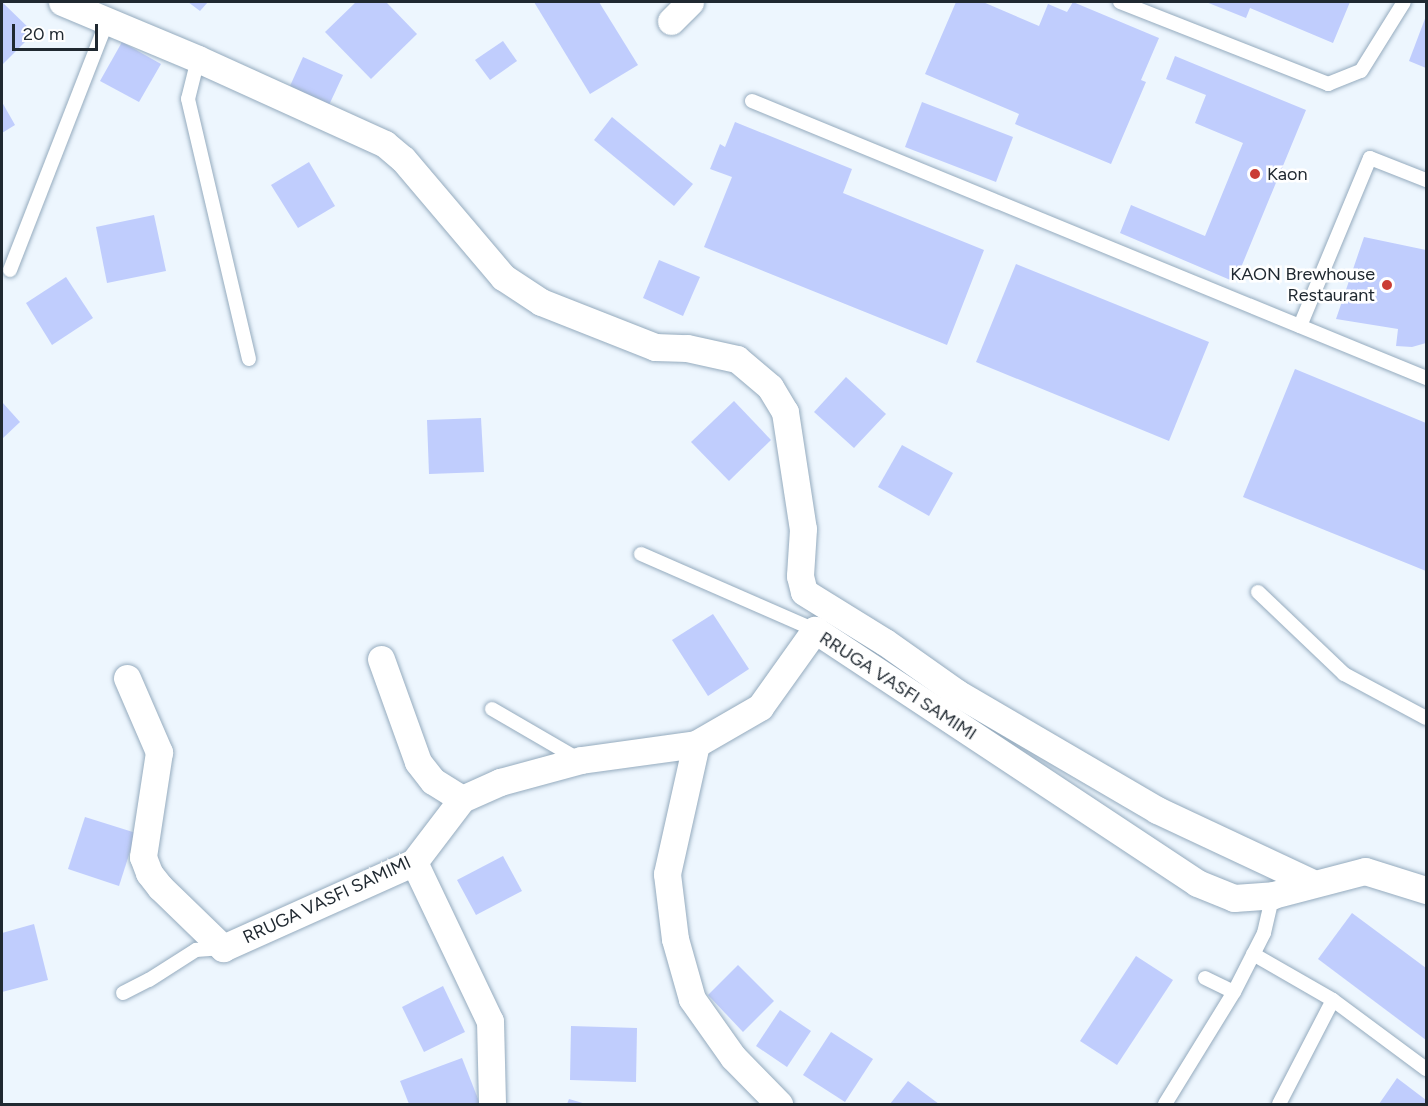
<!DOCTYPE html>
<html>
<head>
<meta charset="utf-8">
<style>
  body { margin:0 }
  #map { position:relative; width:1428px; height:1106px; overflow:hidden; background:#edf6fe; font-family:Figtree,sans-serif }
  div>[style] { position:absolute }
  .building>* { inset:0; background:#c0cdfd }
  .roads { filter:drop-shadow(0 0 2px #95abbe) drop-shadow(0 0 2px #95abbe) }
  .lane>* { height:14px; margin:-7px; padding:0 7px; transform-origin:7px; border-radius:7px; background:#fff }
  .street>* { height:27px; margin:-13.5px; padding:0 13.5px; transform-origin:13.5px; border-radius:13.5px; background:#fff }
  .dots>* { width:16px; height:16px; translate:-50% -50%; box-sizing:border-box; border:3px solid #fff; border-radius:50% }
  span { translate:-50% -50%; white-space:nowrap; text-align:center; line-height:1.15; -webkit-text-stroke:5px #fff; paint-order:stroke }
  .poi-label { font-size:18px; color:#202931 }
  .left { translate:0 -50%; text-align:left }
  .right { translate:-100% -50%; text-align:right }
  .street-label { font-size:18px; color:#202931 }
  .frame { position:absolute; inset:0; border:3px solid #202931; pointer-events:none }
  .scale { position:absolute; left:12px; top:24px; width:86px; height:27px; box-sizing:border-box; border:3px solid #202931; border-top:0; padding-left:8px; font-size:18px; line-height:21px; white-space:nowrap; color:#202931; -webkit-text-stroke:4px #fff; paint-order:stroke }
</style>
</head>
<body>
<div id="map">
  <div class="building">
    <div style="clip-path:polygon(2px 2px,34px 33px,2px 65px)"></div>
    <div style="clip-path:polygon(188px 2px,208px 2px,200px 11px)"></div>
    <div style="clip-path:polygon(356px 2px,386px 2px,417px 34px,371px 79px,325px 32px)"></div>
    <div style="clip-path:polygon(534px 2px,599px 2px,638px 65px,590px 94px)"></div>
    <div style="clip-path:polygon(956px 2px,983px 2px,1039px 26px,1048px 4px,1067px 12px,1073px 2px,1159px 38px,1141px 80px,1146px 82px,1111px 164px,1015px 124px,1019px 114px,925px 74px)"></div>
    <div style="clip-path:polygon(1206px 2px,1350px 2px,1333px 43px,1250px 8px,1246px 18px)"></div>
    <div style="clip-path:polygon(1426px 16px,1426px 68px,1409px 61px)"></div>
    <div style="clip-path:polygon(503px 41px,517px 61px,490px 80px,475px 60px)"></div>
    <div style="clip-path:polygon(122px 42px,161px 64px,139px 102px,100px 81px)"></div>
    <div style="clip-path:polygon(1175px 56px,1306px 110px,1235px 282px,1120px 233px,1131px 205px,1205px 236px,1243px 143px,1195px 123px,1206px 95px,1166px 79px)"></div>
    <div style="clip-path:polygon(303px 57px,343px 75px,329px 105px,290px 86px)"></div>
    <div style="clip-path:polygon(2px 102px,15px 125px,2px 133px)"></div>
    <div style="clip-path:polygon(922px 102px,1013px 137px,996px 182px,905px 147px)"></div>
    <div style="clip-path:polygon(612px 117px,693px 184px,674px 206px,594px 140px)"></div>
    <div style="clip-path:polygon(735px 122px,852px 169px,843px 193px,984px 250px,947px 345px,704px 247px,732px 177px,710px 169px,720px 144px,725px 147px)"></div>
    <div style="clip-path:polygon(309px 162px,335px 206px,298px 228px,271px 185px)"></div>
    <div style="clip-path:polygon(154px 215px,166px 271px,107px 283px,96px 227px)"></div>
    <div style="clip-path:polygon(1364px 237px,1426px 250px,1426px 343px,1412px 347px,1396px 346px,1398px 329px,1336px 319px)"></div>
    <div style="clip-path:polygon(659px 260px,700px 277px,683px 316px,643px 298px)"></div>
    <div style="clip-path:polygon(1016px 264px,1209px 342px,1169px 441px,976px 362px)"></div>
    <div style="clip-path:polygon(66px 277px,93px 318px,52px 345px,26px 303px)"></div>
    <div style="clip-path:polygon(1295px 369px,1426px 423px,1426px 571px,1243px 497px)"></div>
    <div style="clip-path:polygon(846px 377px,886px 414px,854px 448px,814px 412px)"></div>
    <div style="clip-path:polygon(734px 401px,771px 440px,729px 481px,691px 442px)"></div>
    <div style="clip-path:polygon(2px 402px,20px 422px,2px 439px)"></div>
    <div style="clip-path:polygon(481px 418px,484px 472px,429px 474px,427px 420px)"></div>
    <div style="clip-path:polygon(902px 445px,953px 473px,929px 516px,878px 487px)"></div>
    <div style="clip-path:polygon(713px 614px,749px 669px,708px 696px,672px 640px)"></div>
    <div style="clip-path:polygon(85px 817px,136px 833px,119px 886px,68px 869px)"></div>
    <div style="clip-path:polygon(503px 856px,522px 891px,476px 915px,457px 880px)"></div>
    <div style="clip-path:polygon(1352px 913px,1426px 968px,1426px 1040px,1318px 959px)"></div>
    <div style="clip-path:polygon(34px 924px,48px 980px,2px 992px,2px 933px)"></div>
    <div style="clip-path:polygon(1136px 956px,1173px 980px,1117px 1065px,1080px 1041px)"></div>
    <div style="clip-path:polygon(738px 965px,774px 1001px,743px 1032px,708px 995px)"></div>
    <div style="clip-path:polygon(443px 986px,465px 1032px,424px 1052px,402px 1007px)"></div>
    <div style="clip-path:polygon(780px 1010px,811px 1031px,787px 1067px,756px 1046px)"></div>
    <div style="clip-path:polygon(571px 1026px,637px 1028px,636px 1082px,570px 1080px)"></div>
    <div style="clip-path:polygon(831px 1032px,873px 1059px,845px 1102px,803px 1075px)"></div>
    <div style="clip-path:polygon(462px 1058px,480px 1104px,409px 1104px,400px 1081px)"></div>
    <div style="clip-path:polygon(1397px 1078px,1426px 1100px,1426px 1104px,1379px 1104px)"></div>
    <div style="clip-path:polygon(908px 1081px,939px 1104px,890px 1104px)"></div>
    <div style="clip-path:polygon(569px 1099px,586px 1104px,567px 1104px)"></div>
  </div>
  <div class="roads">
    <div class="lane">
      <div style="left:1120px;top:2px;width:224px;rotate:21.5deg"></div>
      <div style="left:1328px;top:84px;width:35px;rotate:-22deg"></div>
      <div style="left:1361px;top:71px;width:81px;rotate:-58.1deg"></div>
      <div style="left:198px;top:59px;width:41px;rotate:104deg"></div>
      <div style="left:188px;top:99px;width:267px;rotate:76.8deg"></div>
      <div style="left:752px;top:101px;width:729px;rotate:22.34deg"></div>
      <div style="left:10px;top:270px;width:267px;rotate:-68.7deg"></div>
      <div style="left:1300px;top:326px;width:182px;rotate:-67.4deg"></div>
      <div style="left:1370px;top:158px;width:60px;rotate:21.4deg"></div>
      <div style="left:641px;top:554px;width:190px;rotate:23.6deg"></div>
      <div style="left:1258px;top:592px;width:119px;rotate:43.6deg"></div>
      <div style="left:1344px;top:674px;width:93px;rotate:28.2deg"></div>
      <div style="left:492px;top:709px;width:99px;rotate:30.2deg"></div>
      <div style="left:1253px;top:954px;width:92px;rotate:29.9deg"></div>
      <div style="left:1333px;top:1000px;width:116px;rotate:36.6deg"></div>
      <div style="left:1205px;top:978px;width:32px;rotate:26deg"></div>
      <div style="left:1234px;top:992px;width:66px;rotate:-63deg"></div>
      <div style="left:1264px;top:933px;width:39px;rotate:-77deg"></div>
      <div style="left:123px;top:993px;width:29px;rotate:-27deg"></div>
      <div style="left:149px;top:980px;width:56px;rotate:-32.6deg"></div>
      <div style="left:196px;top:950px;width:27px;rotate:-4deg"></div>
      <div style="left:1165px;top:1104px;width:132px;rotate:-58.4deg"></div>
      <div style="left:1279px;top:1104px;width:117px;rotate:-62.6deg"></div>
    </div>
    <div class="street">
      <div style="left:62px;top:2px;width:147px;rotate:22.7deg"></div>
      <div style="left:198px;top:59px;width:205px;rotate:24.4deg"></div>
      <div style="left:385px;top:144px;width:23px;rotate:40deg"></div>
      <div style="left:403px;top:159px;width:155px;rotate:49.7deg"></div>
      <div style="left:503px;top:277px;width:45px;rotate:33.3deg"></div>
      <div style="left:541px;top:302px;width:123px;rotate:21.5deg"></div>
      <div style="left:655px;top:347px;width:32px;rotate:2deg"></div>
      <div style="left:687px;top:348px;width:51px;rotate:12.4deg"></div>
      <div style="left:737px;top:359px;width:43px;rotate:40.3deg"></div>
      <div style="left:770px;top:387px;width:29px;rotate:59deg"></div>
      <div style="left:785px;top:412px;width:118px;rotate:81.3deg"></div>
      <div style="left:803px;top:529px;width:47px;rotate:93.7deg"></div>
      <div style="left:800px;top:576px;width:16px;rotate:76deg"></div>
      <div style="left:804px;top:592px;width:95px;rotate:31.7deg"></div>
      <div style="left:885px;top:642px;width:88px;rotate:35.3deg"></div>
      <div style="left:957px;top:693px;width:232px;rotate:30.3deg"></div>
      <div style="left:1157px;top:810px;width:172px;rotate:25.1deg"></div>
      <div style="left:671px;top:21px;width:27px;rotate:-45deg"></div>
      <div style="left:381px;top:659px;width:109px;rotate:70.2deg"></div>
      <div style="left:418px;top:762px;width:24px;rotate:52deg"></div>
      <div style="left:433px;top:781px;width:34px;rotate:32deg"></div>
      <div style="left:127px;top:678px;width:81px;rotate:66.6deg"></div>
      <div style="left:159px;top:752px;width:106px;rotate:98.7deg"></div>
      <div style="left:143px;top:857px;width:17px;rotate:69deg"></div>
      <div style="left:149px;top:873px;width:18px;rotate:52deg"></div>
      <div style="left:160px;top:887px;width:88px;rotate:44.1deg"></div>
      <div style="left:223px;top:948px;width:209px;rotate:-24.2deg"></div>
      <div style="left:414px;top:862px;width:79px;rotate:-52.7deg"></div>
      <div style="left:462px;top:799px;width:42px;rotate:-24.1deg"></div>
      <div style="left:500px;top:782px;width:84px;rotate:-15.2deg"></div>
      <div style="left:581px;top:760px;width:116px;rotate:-7.9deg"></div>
      <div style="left:696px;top:744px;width:74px;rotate:-30deg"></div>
      <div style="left:760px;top:707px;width:95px;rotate:-54.5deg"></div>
      <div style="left:815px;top:630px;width:458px;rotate:33.5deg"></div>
      <div style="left:1197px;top:883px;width:40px;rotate:22deg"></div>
      <div style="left:1234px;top:898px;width:39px;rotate:-4deg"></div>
      <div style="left:1273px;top:895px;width:95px;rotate:-14.6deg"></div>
      <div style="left:1365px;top:871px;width:64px;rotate:17.3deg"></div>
      <div style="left:696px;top:744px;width:133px;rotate:102.6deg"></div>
      <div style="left:667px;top:874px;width:65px;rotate:83deg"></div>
      <div style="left:675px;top:939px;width:62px;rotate:74.2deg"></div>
      <div style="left:692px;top:999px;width:71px;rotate:54.7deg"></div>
      <div style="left:733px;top:1057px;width:66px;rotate:45.6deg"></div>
      <div style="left:414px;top:862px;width:176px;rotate:64.5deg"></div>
      <div style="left:490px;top:1021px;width:83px;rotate:88.6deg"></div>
    </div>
  </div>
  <div class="dots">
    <div style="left:1255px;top:174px;background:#ca3c34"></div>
    <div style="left:1387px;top:285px;background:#ca3c34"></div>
  </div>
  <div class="poi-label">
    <span class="left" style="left:1267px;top:174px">Kaon</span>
    <span class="right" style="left:1375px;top:285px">KAON Brewhouse<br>Restaurant</span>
  </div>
  <div class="street-label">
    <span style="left:898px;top:686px;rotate:33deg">RRUGA VASFI SAMIMI</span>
    <span style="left:327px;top:900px;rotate:-25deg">RRUGA VASFI SAMIMI</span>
  </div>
  <div class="frame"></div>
  <div class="scale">20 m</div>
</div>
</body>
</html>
